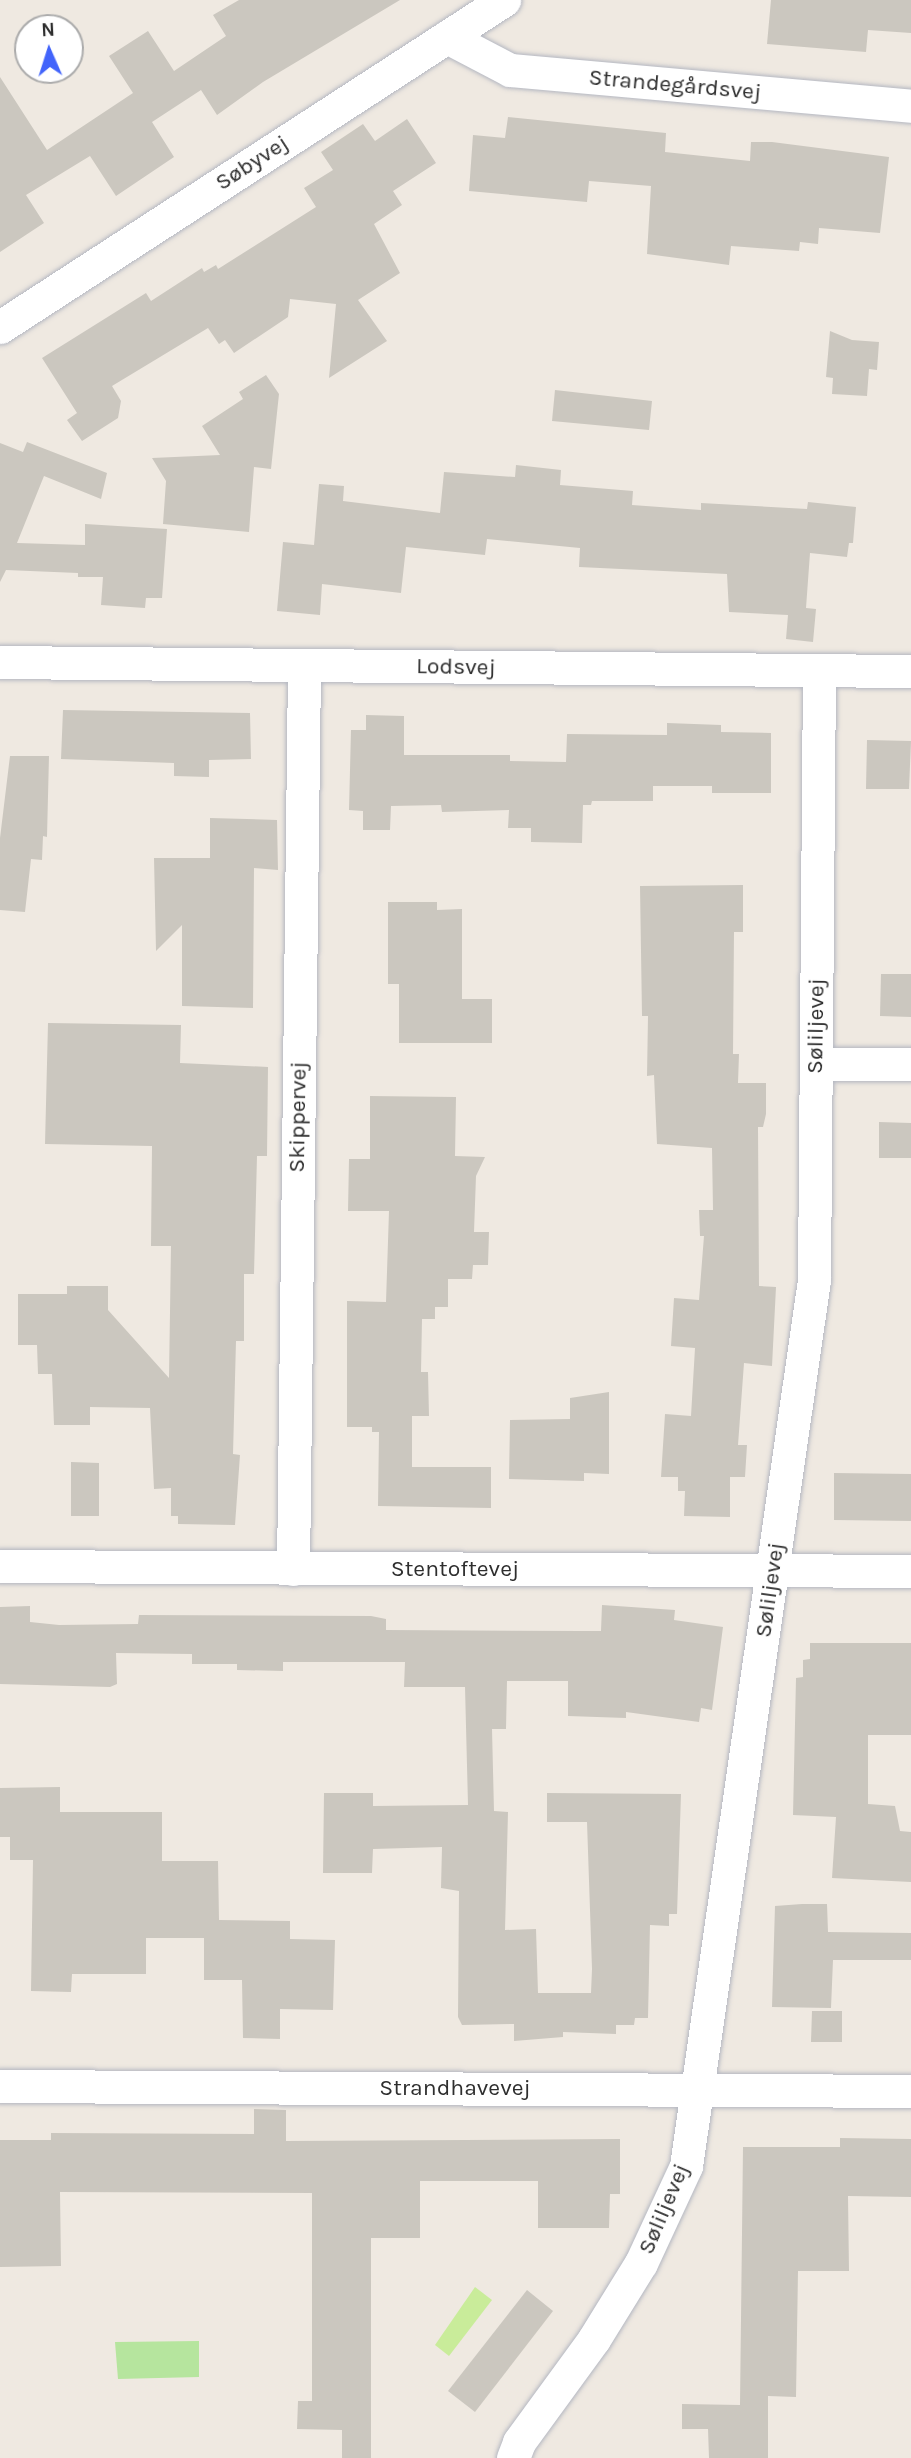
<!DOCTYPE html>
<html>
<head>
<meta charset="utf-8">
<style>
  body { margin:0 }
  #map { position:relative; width:911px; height:2458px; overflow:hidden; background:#efe9e1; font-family:Karla,sans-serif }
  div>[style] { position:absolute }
  .green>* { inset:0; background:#b6e59e }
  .pitch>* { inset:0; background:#c9ec9a }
  .building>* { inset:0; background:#cbc7bf }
  .roads { filter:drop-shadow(0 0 2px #b4b7c1) drop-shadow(0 0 2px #b4b7c1) }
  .minor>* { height:33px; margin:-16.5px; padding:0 16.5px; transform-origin:16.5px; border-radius:16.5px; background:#fff }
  span { translate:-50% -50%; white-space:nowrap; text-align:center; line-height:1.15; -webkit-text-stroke:6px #fff; paint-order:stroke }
  .street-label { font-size:23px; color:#2e2e2e }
  .north { position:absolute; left:14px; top:14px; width:70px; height:70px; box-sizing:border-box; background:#fff; border:2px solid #ababab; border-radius:50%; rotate:357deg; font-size:19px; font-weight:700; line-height:28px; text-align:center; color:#2e2e2e }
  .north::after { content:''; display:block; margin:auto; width:24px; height:32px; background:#4264fb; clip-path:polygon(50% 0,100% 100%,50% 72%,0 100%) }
</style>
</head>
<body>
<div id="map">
  <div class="green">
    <div style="clip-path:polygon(199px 2341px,199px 2377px,118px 2379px,115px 2342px)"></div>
  </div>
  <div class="pitch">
    <div style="clip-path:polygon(475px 2287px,492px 2300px,449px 2356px,435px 2345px)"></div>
  </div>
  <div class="building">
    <div style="clip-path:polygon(239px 0,400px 0,263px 82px,217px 115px,201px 90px,152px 122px,174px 157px,116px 196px,90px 156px,26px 195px,44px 223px,0 252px,0 77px,47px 150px,133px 93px,109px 56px,148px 31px,174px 71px,226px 36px,213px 15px)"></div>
    <div style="clip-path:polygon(771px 0,911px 0,911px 33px,868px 30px,866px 52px,767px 44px)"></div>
    <div style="clip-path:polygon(508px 117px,666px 133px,665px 152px,750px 161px,751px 142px,772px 142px,889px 157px,880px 233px,819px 228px,818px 244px,800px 242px,799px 251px,731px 246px,729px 265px,647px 254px,651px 186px,589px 181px,587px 202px,469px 191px,473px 135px,505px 138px)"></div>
    <div style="clip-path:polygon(407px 119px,436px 163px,393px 191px,402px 205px,374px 224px,400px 273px,358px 300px,387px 341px,329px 378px,336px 304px,290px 299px,288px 317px,234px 353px,225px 340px,219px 344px,208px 328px,112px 386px,121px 401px,118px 418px,82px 441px,67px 420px,77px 413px,42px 358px,146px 293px,151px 301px,202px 268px,204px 272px,216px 265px,218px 269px,316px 207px,304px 188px,333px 170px,321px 152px,363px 124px,375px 141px)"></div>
    <div style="clip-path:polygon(830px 331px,852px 340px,879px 342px,877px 370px,869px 369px,867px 396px,832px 394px,833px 378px,826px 377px)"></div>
    <div style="clip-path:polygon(266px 375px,279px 394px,271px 469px,254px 467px,249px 532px,163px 524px,166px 481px,152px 458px,220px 455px,202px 426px,243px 399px,239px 392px)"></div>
    <div style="clip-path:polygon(555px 390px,652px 401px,649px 430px,552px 421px)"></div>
    <div style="clip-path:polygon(27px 442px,107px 473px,101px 499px,44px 476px,17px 543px,85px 545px,85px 524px,167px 529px,162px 598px,146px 598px,145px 608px,101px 605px,103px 577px,78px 577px,78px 573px,6px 570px,0 582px,0 443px,23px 452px)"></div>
    <div style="clip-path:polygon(516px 465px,561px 470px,560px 485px,633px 491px,632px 505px,701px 510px,701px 503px,807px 509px,808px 502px,856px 507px,853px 543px,849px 543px,847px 557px,810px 553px,806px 608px,816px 609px,813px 642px,786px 639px,788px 615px,729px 612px,727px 574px,579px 567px,580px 548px,487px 539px,485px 555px,406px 547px,401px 593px,322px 584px,320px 615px,277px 611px,283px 542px,314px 545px,319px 484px,344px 486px,343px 501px,440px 513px,444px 472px,515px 477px)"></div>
    <div style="clip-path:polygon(63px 710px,250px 713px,251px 759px,209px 760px,209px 777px,174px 776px,174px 763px,61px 759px)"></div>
    <div style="clip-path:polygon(366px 715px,404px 716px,404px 755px,510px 755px,510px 761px,566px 762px,567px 734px,667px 735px,667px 723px,721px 725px,721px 732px,771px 733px,771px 793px,712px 793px,712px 786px,653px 786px,653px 801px,592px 801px,591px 805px,583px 805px,582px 843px,531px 842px,531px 828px,508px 828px,509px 810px,442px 812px,441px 805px,391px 806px,390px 830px,363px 830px,363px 811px,349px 810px,351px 730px,366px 730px)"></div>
    <div style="clip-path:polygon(867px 740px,911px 741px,909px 789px,866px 789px)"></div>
    <div style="clip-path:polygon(10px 756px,49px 756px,47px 837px,43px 836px,42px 860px,31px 859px,25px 912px,0 910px,0 838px)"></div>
    <div style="clip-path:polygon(210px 818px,277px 820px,278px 870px,254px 868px,253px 1008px,182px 1006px,182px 925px,156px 951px,154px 858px,210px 858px)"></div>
    <div style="clip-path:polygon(743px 885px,743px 932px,734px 932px,733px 1054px,739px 1054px,738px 1083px,766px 1083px,766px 1114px,763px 1127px,758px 1127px,759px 1286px,776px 1287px,772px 1366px,744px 1363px,738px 1445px,747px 1445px,745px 1477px,730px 1477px,730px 1517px,684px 1516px,685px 1491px,678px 1491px,678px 1477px,661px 1477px,665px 1414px,691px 1416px,695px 1348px,671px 1346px,674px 1298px,699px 1300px,704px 1236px,700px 1236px,699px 1210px,713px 1210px,712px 1148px,657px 1144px,654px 1075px,647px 1076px,648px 1016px,642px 1016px,640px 886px)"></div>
    <div style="clip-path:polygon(388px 902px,437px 902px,437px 910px,462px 909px,462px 999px,492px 999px,492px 1043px,399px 1043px,399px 984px,388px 984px)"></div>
    <div style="clip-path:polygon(881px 974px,911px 974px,911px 1017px,880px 1016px)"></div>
    <div style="clip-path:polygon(48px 1023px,181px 1025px,180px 1063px,268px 1067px,267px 1156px,257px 1156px,254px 1274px,244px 1274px,244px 1341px,236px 1341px,233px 1454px,240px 1455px,235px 1525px,178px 1524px,178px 1516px,171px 1516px,171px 1488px,154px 1489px,150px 1408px,90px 1407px,90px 1425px,54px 1425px,52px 1374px,38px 1374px,37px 1345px,18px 1345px,18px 1294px,67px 1294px,67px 1286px,108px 1286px,108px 1310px,169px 1378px,171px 1246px,151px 1246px,152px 1146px,45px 1144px)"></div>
    <div style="clip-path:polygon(370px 1096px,456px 1097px,455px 1156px,485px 1157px,476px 1176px,474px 1232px,489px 1232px,488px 1265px,473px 1265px,472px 1279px,448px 1279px,448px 1307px,435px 1307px,435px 1319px,422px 1319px,421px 1372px,428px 1372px,429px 1416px,412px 1416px,412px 1467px,491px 1467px,491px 1508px,378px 1506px,379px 1432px,372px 1432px,372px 1427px,347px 1427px,347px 1301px,386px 1302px,389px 1211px,348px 1211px,349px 1159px,370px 1159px)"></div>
    <div style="clip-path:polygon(879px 1122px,911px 1123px,911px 1158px,879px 1158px)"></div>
    <div style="clip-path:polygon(609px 1392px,609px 1474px,584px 1473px,584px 1481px,509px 1479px,510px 1420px,570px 1419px,570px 1398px)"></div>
    <div style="clip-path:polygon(71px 1462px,99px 1463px,99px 1516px,71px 1516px)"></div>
    <div style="clip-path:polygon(834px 1473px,911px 1474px,911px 1521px,834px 1520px)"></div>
    <div style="clip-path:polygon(602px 1605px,675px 1610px,674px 1620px,723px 1627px,712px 1710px,701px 1708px,699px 1722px,626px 1712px,626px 1718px,568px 1716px,568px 1681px,507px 1681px,506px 1729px,492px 1729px,494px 1811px,508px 1812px,505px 1930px,536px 1929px,538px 1993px,591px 1993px,592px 1969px,587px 1822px,547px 1822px,547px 1793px,681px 1794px,677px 1914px,669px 1914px,669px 1926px,650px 1925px,648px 2018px,635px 2018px,634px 2025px,616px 2025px,616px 2034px,563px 2032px,563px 2037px,514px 2041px,514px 2024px,462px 2025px,458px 2017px,459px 1891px,441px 1888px,442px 1847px,373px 1849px,372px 1873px,323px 1873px,324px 1793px,373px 1793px,373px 1806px,468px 1805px,465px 1687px,404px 1687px,405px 1662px,283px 1662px,283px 1671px,237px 1670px,237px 1664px,192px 1664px,192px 1654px,116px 1653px,117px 1684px,110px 1687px,0 1684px,0 1607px,30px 1606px,30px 1622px,59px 1625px,138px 1624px,139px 1615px,371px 1616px,386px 1619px,386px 1630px,581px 1631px,601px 1631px)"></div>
    <div style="clip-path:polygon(810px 1643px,911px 1643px,911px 1735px,868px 1735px,868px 1804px,895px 1806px,900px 1831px,911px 1832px,911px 1882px,832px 1878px,836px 1817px,793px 1815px,796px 1678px,803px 1677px,803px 1660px,810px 1659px)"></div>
    <div style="clip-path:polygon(60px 1787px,60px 1812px,162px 1812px,162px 1861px,218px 1861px,219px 1920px,290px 1921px,290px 1939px,335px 1940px,333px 2010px,280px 2009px,280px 2039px,243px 2038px,242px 1980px,204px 1980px,204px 1938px,146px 1938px,146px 1974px,72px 1974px,71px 1992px,31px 1991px,33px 1860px,10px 1860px,10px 1837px,0 1837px,0 1788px)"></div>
    <div style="clip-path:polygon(802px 1904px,827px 1904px,828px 1932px,911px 1933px,911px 1960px,833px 1960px,831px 2008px,772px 2007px,775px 1906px)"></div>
    <div style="clip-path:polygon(812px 2011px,842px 2011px,842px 2042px,811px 2042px)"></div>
    <div style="clip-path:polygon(254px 2109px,286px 2110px,286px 2141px,620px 2139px,620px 2194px,610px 2194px,609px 2228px,538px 2228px,538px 2181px,420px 2181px,420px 2238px,371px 2238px,371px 2458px,342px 2458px,342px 2430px,297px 2429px,298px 2401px,312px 2401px,312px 2193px,60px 2192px,61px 2266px,0 2267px,0 2140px,51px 2140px,51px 2133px,254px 2134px)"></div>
    <div style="clip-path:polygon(840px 2138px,911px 2139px,911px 2197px,848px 2196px,849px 2271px,798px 2271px,796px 2397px,768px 2396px,768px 2458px,709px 2458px,708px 2429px,682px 2429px,682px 2404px,740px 2405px,743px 2147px,840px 2147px)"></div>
    <div style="clip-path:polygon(527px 2290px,553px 2311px,475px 2412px,448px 2391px)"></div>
  </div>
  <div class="roads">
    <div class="minor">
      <div style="left:447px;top:37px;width:71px;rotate:27.6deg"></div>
      <div style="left:510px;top:70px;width:403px;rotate:5.1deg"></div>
      <div style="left:0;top:327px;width:601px;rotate:-32.98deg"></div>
      <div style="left:0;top:662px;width:911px;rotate:0.57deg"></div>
      <div style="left:816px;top:1064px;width:95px"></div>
      <div style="left:0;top:1566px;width:911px;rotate:0.31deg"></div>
      <div style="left:293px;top:1569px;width:904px;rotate:-89.3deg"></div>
      <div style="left:0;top:2086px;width:911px;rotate:0.31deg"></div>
      <div style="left:513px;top:2458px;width:17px;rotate:-69deg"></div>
      <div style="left:519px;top:2442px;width:127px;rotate:-53.9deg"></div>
      <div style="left:594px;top:2339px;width:89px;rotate:-58.3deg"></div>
      <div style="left:641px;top:2263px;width:107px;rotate:-65.1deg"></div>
      <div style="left:686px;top:2166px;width:895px;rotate:-81.78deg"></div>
      <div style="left:814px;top:1280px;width:609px;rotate:-89.53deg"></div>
    </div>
  </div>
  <div class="street-label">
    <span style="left:675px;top:85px;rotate:5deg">Strandegårdsvej</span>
    <span style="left:252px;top:163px;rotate:-33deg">Søbyvej</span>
    <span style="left:456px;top:667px;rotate:1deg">Lodsvej</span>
    <span style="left:816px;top:1026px;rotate:-89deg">Søliljevej</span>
    <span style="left:298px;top:1117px;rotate:-89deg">Skippervej</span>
    <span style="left:455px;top:1569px">Stentoftevej</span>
    <span style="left:770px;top:1590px;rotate:-82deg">Søliljevej</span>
    <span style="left:455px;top:2088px">Strandhavevej</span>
    <span style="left:664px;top:2209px;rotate:-67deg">Søliljevej</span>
  </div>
  <div class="north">N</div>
</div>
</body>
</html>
